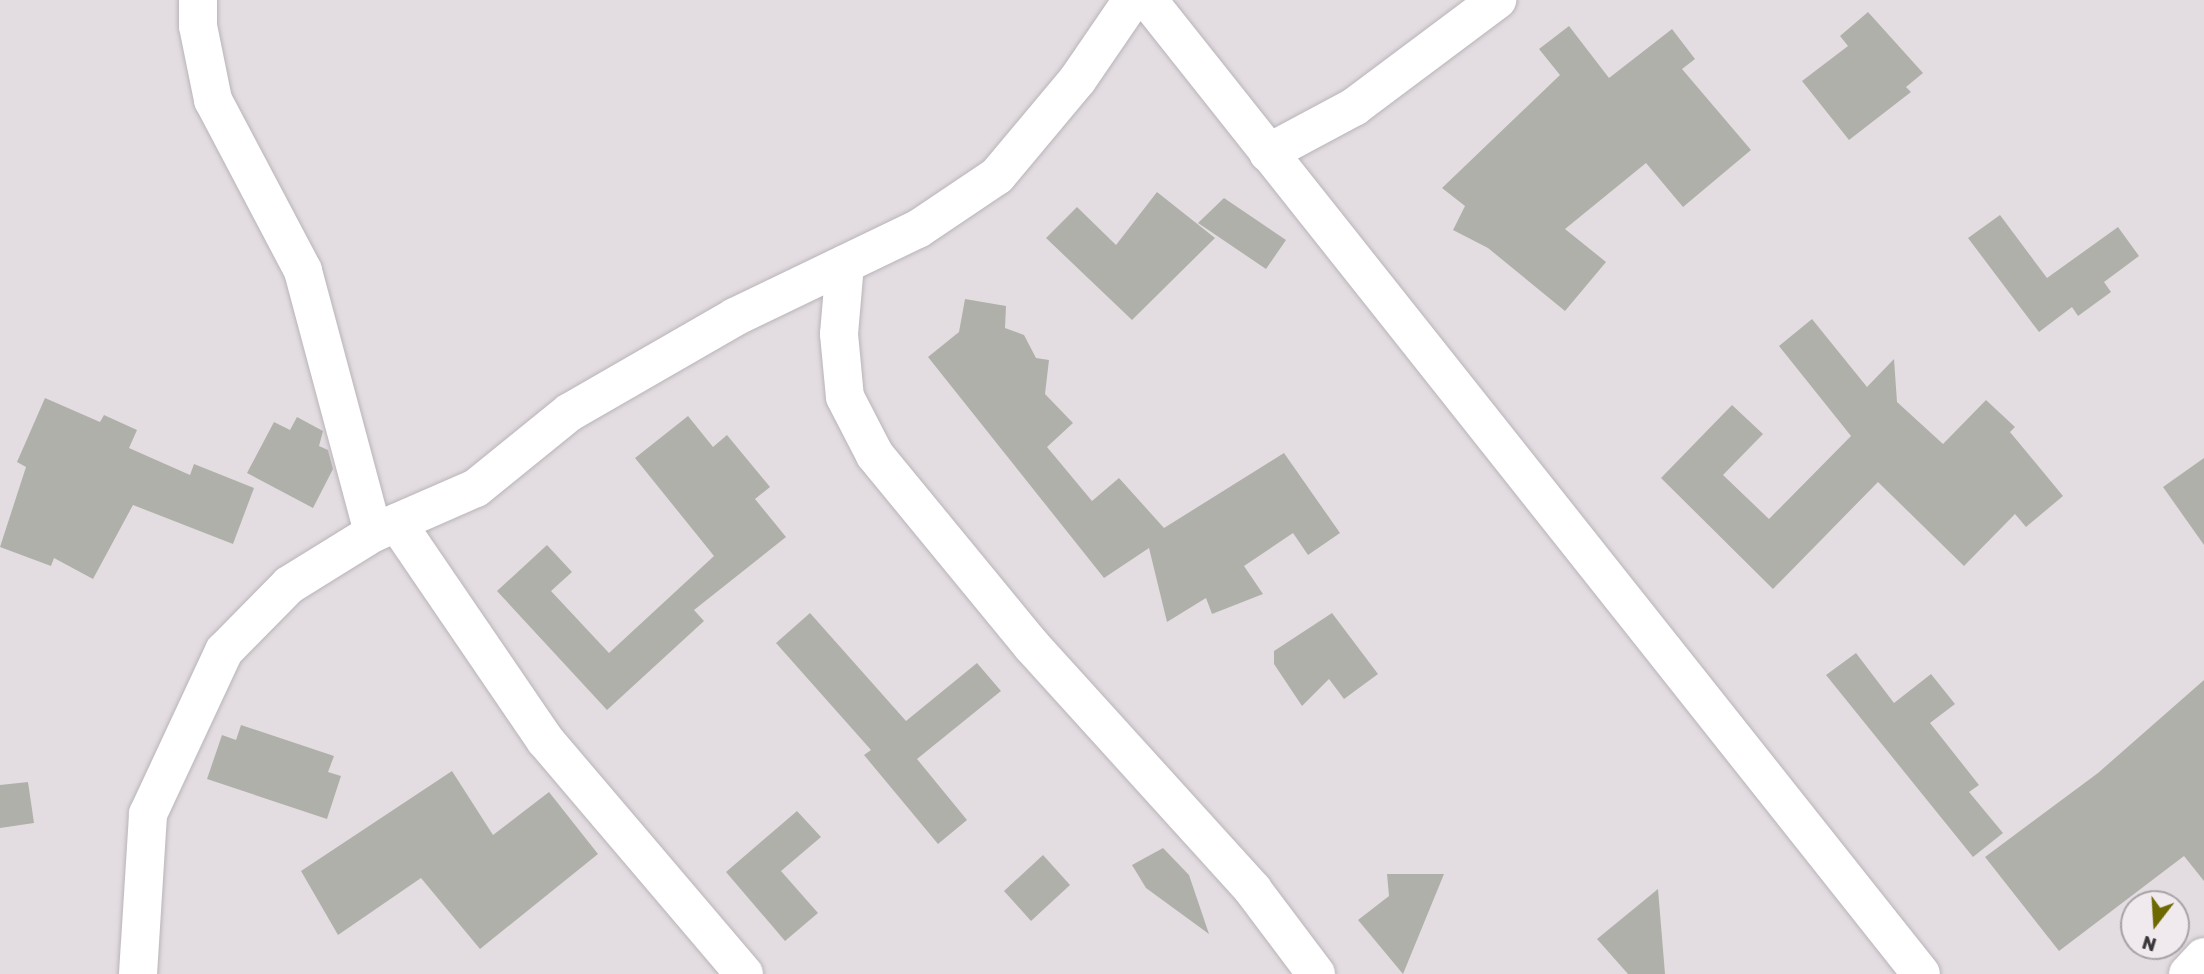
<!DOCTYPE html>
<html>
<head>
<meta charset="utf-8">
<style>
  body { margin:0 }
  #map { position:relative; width:2204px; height:974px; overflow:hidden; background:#e3dde2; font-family:Rubik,sans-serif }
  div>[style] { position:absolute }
  .building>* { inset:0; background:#b0b0aa }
  .roads { filter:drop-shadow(0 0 2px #b9b4b8) drop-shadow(0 0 2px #b9b4b8) }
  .street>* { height:38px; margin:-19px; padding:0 19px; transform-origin:19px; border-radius:19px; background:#fff }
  span { translate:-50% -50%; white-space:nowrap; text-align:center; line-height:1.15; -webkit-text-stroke:5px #f0eaef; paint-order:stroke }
  .north { position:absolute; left:2120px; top:890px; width:70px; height:70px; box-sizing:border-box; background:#f0eaef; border:2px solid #a7a2a6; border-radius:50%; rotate:197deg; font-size:19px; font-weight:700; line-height:28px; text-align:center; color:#393739 }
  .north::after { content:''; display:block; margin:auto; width:24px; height:32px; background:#6e6800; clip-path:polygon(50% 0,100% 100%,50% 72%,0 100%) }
</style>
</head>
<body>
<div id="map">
  <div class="building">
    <div style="clip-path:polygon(1868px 12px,1923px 73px,1906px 87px,1911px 92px,1849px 140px,1802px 81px,1848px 46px,1840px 36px)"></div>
    <div style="clip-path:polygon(1569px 26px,1609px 78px,1672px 29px,1695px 59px,1682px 69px,1751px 150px,1683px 207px,1646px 163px,1565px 229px,1606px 262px,1565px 311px,1488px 248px,1453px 230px,1465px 206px,1442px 188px,1560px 75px,1539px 49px)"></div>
    <div style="clip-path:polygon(1157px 192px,1215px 238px,1132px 320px,1046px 238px,1077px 207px,1116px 245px)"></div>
    <div style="clip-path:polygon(1224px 198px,1286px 240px,1266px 269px,1198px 223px)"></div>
    <div style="clip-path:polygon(2000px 215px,2047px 278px,2118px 227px,2139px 256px,2104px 282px,2111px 292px,2078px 316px,2072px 307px,2039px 332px,1968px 238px)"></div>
    <div style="clip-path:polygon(965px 299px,1006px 306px,1005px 328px,1024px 335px,1036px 358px,1049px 360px,1045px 394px,1073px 423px,1047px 447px,1092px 501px,1119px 478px,1164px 528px,1284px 453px,1340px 533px,1308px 555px,1293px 533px,1244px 566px,1263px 594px,1212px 614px,1206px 598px,1167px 622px,1149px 548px,1104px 578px,928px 357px,959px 332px)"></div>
    <div style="clip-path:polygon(1812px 319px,1867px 387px,1894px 359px,1897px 402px,1943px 444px,1986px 400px,2015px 427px,2010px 432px,2063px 496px,2026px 527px,2015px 514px,1964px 566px,1878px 482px,1773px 589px,1661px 478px,1732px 405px,1763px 434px,1723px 475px,1769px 519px,1851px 436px,1779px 346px)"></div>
    <div style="clip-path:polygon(45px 398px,100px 422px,104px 415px,137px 430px,129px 448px,190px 475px,194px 464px,254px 488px,233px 544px,133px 505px,93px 579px,54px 558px,51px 566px,0 547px,26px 467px,17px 462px)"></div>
    <div style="clip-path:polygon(688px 416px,713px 447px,727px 435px,770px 487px,755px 499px,786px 537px,694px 610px,704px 621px,607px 710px,497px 591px,547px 545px,572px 572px,551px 591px,609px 653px,714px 556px,635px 458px)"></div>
    <div style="clip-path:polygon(297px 417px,323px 431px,319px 446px,328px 450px,333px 469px,313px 508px,247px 473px,274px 422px,290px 430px)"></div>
    <div style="clip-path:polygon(2204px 458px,2204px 545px,2163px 487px)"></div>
    <div style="clip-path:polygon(810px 613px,906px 721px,977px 663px,1001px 691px,917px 759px,967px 820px,938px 844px,864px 755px,871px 750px,776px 643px)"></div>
    <div style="clip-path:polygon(1332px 613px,1378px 674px,1344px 699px,1329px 679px,1302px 706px,1274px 664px,1274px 651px)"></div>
    <div style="clip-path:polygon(1856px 653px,1894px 703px,1931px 674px,1955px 704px,1930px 723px,1979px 785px,1969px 792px,2003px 833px,1973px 857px,1826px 675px)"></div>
    <div style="clip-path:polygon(2204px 680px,2204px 881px,2184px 856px,2059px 951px,1985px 857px,2098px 773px)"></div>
    <div style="clip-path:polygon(241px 725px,334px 756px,328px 772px,341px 776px,327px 819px,207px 779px,222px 735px,236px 740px)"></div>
    <div style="clip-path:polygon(452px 771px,493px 835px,549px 792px,598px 854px,480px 949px,421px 878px,338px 935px,301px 871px)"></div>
    <div style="clip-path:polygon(28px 782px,34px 823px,0 828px,0 785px)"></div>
    <div style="clip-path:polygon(797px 811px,821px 837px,781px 871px,818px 913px,785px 941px,726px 872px)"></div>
    <div style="clip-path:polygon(1163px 848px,1189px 875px,1209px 934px,1146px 888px,1132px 865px)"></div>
    <div style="clip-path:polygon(1043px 855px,1070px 885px,1031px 921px,1004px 891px)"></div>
    <div style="clip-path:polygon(1387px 874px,1444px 874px,1403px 974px,1358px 920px,1389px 896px)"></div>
    <div style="clip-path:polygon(1658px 889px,1665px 974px,1628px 974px,1597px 939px)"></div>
  </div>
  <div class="roads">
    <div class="street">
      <div style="left:198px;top:0;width:26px;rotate:90deg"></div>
      <div style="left:198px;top:26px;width:76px;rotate:78.5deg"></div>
      <div style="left:213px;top:100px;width:193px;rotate:62.2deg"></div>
      <div style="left:303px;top:271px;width:271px;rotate:75deg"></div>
      <div style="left:1148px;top:0;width:1243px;rotate:51.56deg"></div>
      <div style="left:1268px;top:153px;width:98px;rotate:-28.1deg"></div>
      <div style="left:1354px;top:107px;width:179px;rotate:-36.8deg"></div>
      <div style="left:845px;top:264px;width:70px;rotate:94.9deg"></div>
      <div style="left:839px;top:334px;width:63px;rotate:84.6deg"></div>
      <div style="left:845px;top:397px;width:65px;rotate:62.7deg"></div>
      <div style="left:875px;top:455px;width:247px;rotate:50.6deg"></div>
      <div style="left:1032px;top:646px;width:329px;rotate:47.8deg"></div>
      <div style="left:1253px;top:890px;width:105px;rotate:53.1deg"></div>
      <div style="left:397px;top:523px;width:263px;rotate:55.7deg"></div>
      <div style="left:545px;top:740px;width:307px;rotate:49.6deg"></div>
      <div style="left:138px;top:974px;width:160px;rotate:-86.4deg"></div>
      <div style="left:148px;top:814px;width:180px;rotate:-65deg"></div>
      <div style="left:224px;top:651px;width:93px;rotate:-45.4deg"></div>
      <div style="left:289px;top:585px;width:99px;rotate:-31.8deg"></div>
      <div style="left:373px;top:533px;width:112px;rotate:-23.6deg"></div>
      <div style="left:476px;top:488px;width:121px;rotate:-39deg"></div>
      <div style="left:570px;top:412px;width:190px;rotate:-29.9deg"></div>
      <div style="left:735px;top:317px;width:203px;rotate:-25.7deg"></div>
      <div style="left:918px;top:229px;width:95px;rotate:-33.9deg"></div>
      <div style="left:997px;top:176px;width:126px;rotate:-50.1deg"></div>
      <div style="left:1078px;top:79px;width:96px;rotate:-55.6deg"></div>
      <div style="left:2188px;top:974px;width:23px;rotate:-47deg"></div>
    </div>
  </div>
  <div class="north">N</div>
</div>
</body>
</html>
